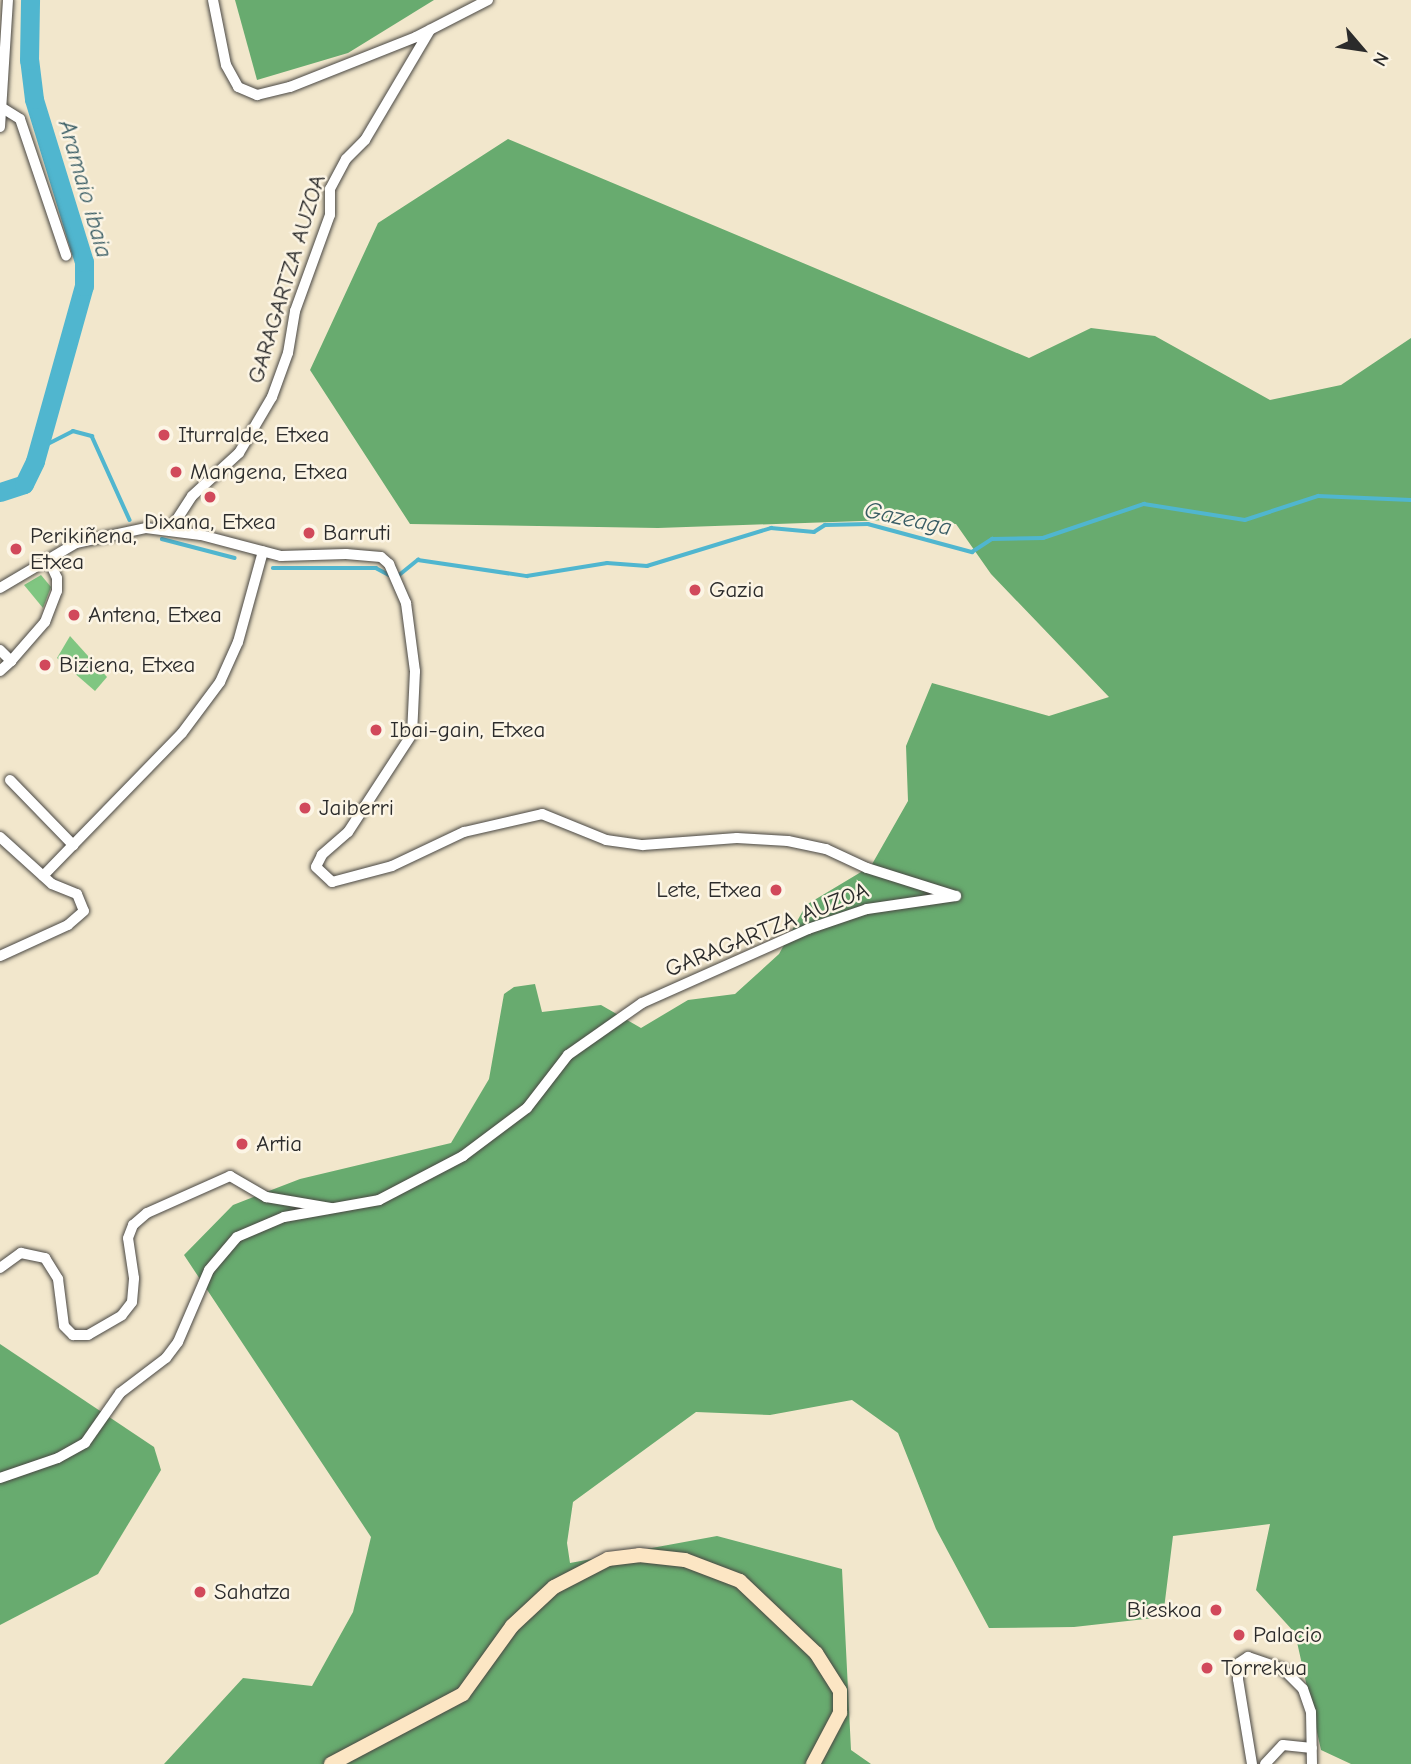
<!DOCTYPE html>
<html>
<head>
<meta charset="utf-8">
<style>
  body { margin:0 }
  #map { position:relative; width:1411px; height:1764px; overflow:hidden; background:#f2e7cc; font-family:"Comic Neue",sans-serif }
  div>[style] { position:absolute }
  .green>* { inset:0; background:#80c681 }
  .forest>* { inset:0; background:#68ab6f }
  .stream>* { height:3.5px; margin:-1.75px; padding:0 1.75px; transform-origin:1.75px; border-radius:1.75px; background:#50b6cf }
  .river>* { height:19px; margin:-9.5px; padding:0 9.5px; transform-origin:9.5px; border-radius:9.5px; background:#50b6cf }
  .roads { filter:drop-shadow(0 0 2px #494743) drop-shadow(0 0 2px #494743) }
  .street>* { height:10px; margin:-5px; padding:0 5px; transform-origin:5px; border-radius:5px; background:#fff }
  .secondary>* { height:14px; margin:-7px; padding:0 7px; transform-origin:7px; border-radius:7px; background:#fce6c4 }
  .dots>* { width:19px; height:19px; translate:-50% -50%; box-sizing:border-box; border:4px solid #fcf5e5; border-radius:50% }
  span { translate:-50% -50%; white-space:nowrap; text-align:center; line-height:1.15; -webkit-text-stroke:5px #fcf5e5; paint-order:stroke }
  .street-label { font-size:23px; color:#2b2b2b }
  .poi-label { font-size:23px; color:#2b2b2b }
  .left { translate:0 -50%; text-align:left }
  .right { translate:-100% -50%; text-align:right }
  .water-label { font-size:24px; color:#385c64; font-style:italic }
  .north { position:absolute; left:1327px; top:14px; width:70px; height:70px; -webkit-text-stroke:5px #fcf5e5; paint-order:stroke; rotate:119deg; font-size:19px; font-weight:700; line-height:28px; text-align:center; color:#2b2b2b }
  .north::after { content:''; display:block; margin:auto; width:24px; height:32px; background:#2b2b2b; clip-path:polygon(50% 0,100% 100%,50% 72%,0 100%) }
</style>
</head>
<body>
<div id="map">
  <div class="green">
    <div style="clip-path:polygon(41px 575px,51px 587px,43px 608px,24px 585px)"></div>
    <div style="clip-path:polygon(70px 636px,107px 677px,95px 691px,57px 658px)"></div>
  </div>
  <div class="forest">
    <div style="clip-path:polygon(235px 0,434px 0,348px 53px,257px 80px)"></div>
    <div style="clip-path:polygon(508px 139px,1029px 358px,1091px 328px,1155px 336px,1270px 400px,1341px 385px,1411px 338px,1411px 1764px,1351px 1764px,1321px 1750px,1295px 1633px,1256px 1590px,1270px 1524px,1173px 1536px,1163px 1617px,1074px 1627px,989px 1628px,936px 1529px,898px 1433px,852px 1400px,770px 1415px,696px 1412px,573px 1502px,567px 1543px,570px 1563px,717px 1536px,842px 1569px,851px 1750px,871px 1764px,164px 1764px,243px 1678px,312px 1686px,353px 1612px,371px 1537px,184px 1255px,233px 1205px,300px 1179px,451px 1143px,489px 1079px,504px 994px,514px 987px,535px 984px,542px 1012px,601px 1005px,641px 1028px,688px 1000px,735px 994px,779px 954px,806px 905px,871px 866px,908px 801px,906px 746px,932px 683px,1049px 716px,1109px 697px,991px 574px,956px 524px,890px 520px,658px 528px,410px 524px,310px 370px,378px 223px)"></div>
    <div style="clip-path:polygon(0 1344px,154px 1447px,161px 1470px,98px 1574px,0 1625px)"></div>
  </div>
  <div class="stream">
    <div style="left:40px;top:448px;width:37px;rotate:-27deg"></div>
    <div style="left:73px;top:431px;width:20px;rotate:15deg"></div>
    <div style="left:92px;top:436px;width:92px;rotate:65.7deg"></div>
    <div style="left:162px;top:539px;width:75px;rotate:14.6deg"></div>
    <div style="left:273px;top:568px;width:103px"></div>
    <div style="left:376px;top:568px;width:15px;rotate:28deg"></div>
    <div style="left:398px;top:576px;width:26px;rotate:-39deg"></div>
    <div style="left:418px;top:560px;width:110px;rotate:8.4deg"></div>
    <div style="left:527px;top:576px;width:81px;rotate:-9.2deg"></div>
    <div style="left:607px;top:563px;width:40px;rotate:4.3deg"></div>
    <div style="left:647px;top:566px;width:130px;rotate:-17deg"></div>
    <div style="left:771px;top:528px;width:43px;rotate:5.3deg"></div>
    <div style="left:814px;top:532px;width:13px;rotate:-32deg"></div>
    <div style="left:825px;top:525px;width:43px;rotate:-1.3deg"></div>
    <div style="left:868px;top:524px;width:108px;rotate:15.1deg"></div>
    <div style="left:972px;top:552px;width:24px;rotate:-33deg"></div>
    <div style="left:992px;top:539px;width:51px;rotate:-1.1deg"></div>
    <div style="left:1043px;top:538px;width:107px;rotate:-18.6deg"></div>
    <div style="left:1144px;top:504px;width:102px;rotate:9deg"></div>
    <div style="left:1245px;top:520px;width:77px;rotate:-18.2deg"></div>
    <div style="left:1318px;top:496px;width:93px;rotate:2.5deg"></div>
  </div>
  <div class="river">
    <div style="left:0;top:492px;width:25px;rotate:-18deg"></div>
    <div style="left:24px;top:484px;width:25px;rotate:-64deg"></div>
    <div style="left:35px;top:461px;width:182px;rotate:-74.4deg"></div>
    <div style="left:84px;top:286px;width:24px;rotate:-90deg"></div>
    <div style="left:84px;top:262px;width:170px;rotate:-107.1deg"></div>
    <div style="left:34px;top:99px;width:39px;rotate:-97deg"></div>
    <div style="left:29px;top:60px;width:60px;rotate:-89deg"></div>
  </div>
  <div class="roads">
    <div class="street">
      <div style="left:213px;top:0;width:66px;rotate:78.7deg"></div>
      <div style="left:226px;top:65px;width:25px;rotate:61deg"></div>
      <div style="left:238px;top:87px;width:21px;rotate:23deg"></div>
      <div style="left:257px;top:95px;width:34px;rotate:-14deg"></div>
      <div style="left:290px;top:87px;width:136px;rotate:-21.6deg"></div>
      <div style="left:416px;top:37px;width:81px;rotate:-27.2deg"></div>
      <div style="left:4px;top:109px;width:19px;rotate:32deg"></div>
      <div style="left:20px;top:119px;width:144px;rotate:71.3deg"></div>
      <div style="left:0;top:127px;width:127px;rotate:-86.4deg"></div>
      <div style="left:170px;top:530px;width:40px;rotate:-57.1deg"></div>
      <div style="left:192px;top:496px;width:64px;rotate:-42.5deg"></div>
      <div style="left:239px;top:453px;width:65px;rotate:-59.5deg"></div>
      <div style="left:272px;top:397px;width:47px;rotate:-70deg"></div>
      <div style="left:288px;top:353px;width:43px;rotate:-80.5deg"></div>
      <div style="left:295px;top:311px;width:102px;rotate:-70deg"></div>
      <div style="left:330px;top:215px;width:26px;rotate:-90deg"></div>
      <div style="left:330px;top:189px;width:34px;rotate:-62deg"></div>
      <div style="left:346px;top:159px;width:27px;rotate:-45deg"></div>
      <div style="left:365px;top:140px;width:128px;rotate:-59.4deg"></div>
      <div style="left:0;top:588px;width:88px;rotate:-30.6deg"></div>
      <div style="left:76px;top:543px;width:72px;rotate:-12.1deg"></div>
      <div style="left:146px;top:528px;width:55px;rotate:7.3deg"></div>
      <div style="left:201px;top:535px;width:83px;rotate:14.7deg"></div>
      <div style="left:281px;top:556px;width:65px;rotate:-1.8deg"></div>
      <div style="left:346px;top:554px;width:35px;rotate:5deg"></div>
      <div style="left:381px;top:557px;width:11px;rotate:41deg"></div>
      <div style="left:389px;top:564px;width:43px;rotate:66.4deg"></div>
      <div style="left:406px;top:603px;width:69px;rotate:82.5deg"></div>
      <div style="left:415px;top:671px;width:63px;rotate:92.7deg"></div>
      <div style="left:412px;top:734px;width:117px;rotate:123.1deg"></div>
      <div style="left:348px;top:832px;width:35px;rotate:139deg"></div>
      <div style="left:322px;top:855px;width:13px;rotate:117deg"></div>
      <div style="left:316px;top:867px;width:22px;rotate:43deg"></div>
      <div style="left:332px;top:882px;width:62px;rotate:-14.9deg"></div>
      <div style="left:392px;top:866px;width:80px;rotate:-25.3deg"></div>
      <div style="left:464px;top:832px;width:80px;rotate:-13deg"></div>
      <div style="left:542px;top:814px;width:69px;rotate:22.1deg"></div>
      <div style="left:606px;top:840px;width:37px;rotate:8deg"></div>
      <div style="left:643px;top:845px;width:94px;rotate:-4.3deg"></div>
      <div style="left:737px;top:838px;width:51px;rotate:3.4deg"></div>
      <div style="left:788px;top:841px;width:39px;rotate:12deg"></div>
      <div style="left:826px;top:849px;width:45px;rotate:24.9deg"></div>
      <div style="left:867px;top:868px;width:93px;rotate:17.5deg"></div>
      <div style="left:0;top:650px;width:16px;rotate:45deg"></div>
      <div style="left:11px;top:661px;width:52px;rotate:-48.9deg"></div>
      <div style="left:45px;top:622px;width:33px;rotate:-69deg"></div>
      <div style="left:57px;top:591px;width:13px;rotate:-90deg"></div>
      <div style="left:57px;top:578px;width:21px;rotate:-115deg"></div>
      <div style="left:0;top:671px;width:15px;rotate:-42deg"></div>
      <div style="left:10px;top:780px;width:91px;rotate:45.9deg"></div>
      <div style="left:73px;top:845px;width:43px;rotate:134.1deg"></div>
      <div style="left:0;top:837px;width:70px;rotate:42.1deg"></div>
      <div style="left:52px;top:884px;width:27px;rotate:22deg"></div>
      <div style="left:77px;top:894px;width:18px;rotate:68deg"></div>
      <div style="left:84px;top:911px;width:21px;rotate:139deg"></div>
      <div style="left:68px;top:925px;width:75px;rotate:155.5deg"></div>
      <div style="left:73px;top:845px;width:156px;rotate:-45.8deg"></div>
      <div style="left:182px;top:733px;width:64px;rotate:-53.3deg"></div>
      <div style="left:220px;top:682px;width:44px;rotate:-65.8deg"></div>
      <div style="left:238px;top:642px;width:94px;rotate:-74.6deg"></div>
      <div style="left:0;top:1268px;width:26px;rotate:-36deg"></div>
      <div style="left:21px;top:1253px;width:25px;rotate:12deg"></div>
      <div style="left:45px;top:1258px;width:25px;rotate:58deg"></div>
      <div style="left:58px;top:1279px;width:47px;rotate:82.7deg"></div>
      <div style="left:64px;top:1326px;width:13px;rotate:45deg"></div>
      <div style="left:73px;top:1335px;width:15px"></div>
      <div style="left:88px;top:1335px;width:39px;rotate:-30deg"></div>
      <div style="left:122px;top:1315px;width:16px;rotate:-52deg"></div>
      <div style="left:132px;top:1302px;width:24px;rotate:-85deg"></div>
      <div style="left:134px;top:1278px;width:40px;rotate:-98.5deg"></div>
      <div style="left:128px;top:1238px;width:14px;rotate:-69deg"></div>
      <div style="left:133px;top:1225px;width:18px;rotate:-41deg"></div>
      <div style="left:147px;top:1213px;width:91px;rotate:-24deg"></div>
      <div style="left:230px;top:1176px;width:42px;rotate:30.3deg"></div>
      <div style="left:266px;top:1197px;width:67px;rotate:9.5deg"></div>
      <div style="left:0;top:1478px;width:61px;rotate:-19deg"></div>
      <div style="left:58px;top:1458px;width:31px;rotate:-29deg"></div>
      <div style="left:85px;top:1443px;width:61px;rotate:-55deg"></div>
      <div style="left:120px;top:1393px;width:58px;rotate:-37.3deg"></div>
      <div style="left:166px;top:1358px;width:20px;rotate:-53deg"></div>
      <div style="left:178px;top:1342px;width:78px;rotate:-66.7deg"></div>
      <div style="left:209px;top:1270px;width:43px;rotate:-49.7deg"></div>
      <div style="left:237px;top:1237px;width:51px;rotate:-23.1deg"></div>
      <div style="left:284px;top:1217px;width:97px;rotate:-10.1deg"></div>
      <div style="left:379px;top:1200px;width:95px;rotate:-27.6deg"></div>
      <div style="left:463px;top:1156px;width:80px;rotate:-36.9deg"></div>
      <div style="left:527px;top:1108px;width:67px;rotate:-52.3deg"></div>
      <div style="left:568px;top:1055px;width:90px;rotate:-35.1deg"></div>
      <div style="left:642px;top:1003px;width:182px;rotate:-24deg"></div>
      <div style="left:808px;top:929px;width:62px;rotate:-18.7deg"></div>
      <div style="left:867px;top:909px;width:90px;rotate:-8.3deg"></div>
      <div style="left:1252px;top:1764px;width:86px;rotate:-99.4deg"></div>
      <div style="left:1238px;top:1679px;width:16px;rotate:-86deg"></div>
      <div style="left:1239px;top:1663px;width:11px;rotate:-34deg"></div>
      <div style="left:1248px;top:1657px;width:37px;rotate:19deg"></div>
      <div style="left:1283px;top:1669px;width:28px;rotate:45deg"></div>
      <div style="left:1303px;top:1689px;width:24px;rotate:71deg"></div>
      <div style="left:1311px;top:1712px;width:52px;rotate:88.9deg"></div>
      <div style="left:1265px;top:1764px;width:26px;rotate:-47deg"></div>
      <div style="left:1283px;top:1745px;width:29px;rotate:6deg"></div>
    </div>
    <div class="secondary">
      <div style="left:331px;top:1764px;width:149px;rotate:-27.9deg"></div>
      <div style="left:463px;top:1694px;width:84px;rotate:-54.2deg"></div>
      <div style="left:512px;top:1626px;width:57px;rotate:-42.9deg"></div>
      <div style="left:554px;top:1587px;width:61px;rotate:-27.4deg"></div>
      <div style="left:608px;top:1559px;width:31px;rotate:-7deg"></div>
      <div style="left:639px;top:1555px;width:46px;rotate:6.2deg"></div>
      <div style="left:685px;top:1560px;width:59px;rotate:20.9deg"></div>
      <div style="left:740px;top:1581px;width:105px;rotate:43.5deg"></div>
      <div style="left:816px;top:1653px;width:45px;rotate:57.7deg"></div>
      <div style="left:840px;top:1691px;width:22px;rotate:90deg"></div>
      <div style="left:840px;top:1713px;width:58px;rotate:117.9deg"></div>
    </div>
  </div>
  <div class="dots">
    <div style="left:164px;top:435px;background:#d1495b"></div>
    <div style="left:176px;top:472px;background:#d1495b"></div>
    <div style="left:210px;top:497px;background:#d1495b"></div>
    <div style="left:309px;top:533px;background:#d1495b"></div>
    <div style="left:16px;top:549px;background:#d1495b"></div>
    <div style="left:695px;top:590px;background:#d1495b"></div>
    <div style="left:74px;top:615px;background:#d1495b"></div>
    <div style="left:45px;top:665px;background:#d1495b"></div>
    <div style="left:376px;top:730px;background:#d1495b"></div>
    <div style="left:305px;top:808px;background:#d1495b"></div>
    <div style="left:776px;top:890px;background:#d1495b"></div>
    <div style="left:242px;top:1144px;background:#d1495b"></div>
    <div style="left:200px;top:1592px;background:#d1495b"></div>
    <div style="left:1216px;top:1610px;background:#d1495b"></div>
    <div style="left:1239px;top:1635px;background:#d1495b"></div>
    <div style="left:1207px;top:1668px;background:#d1495b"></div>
  </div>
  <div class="street-label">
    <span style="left:287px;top:279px;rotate:-73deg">GARAGARTZA AUZOA</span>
    <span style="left:767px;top:930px;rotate:-22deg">GARAGARTZA AUZOA</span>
  </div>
  <div class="poi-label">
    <span class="left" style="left:178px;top:435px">Iturralde, Etxea</span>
    <span class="left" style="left:190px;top:472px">Mangena, Etxea</span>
    <span style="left:210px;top:522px">Dixana, Etxea</span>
    <span class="left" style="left:323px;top:533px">Barruti</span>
    <span class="left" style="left:30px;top:549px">Perikiñena,<br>Etxea</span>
    <span class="left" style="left:709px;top:590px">Gazia</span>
    <span class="left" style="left:88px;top:615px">Antena, Etxea</span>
    <span class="left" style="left:59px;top:665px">Biziena, Etxea</span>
    <span class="left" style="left:390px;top:730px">Ibai-gain, Etxea</span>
    <span class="left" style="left:319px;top:808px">Jaiberri</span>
    <span class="right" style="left:762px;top:890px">Lete, Etxea</span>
    <span class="left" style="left:256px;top:1144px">Artia</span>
    <span class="left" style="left:214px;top:1592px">Sahatza</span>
    <span class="right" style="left:1202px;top:1610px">Bieskoa</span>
    <span class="left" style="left:1253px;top:1635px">Palacio</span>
    <span class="left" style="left:1221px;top:1668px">Torrekua</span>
  </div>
  <div class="water-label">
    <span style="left:85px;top:189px;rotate:74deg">Aramaio ibaia</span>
    <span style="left:908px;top:519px;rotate:12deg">Gazeaga</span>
  </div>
  <div class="north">N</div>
</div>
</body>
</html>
